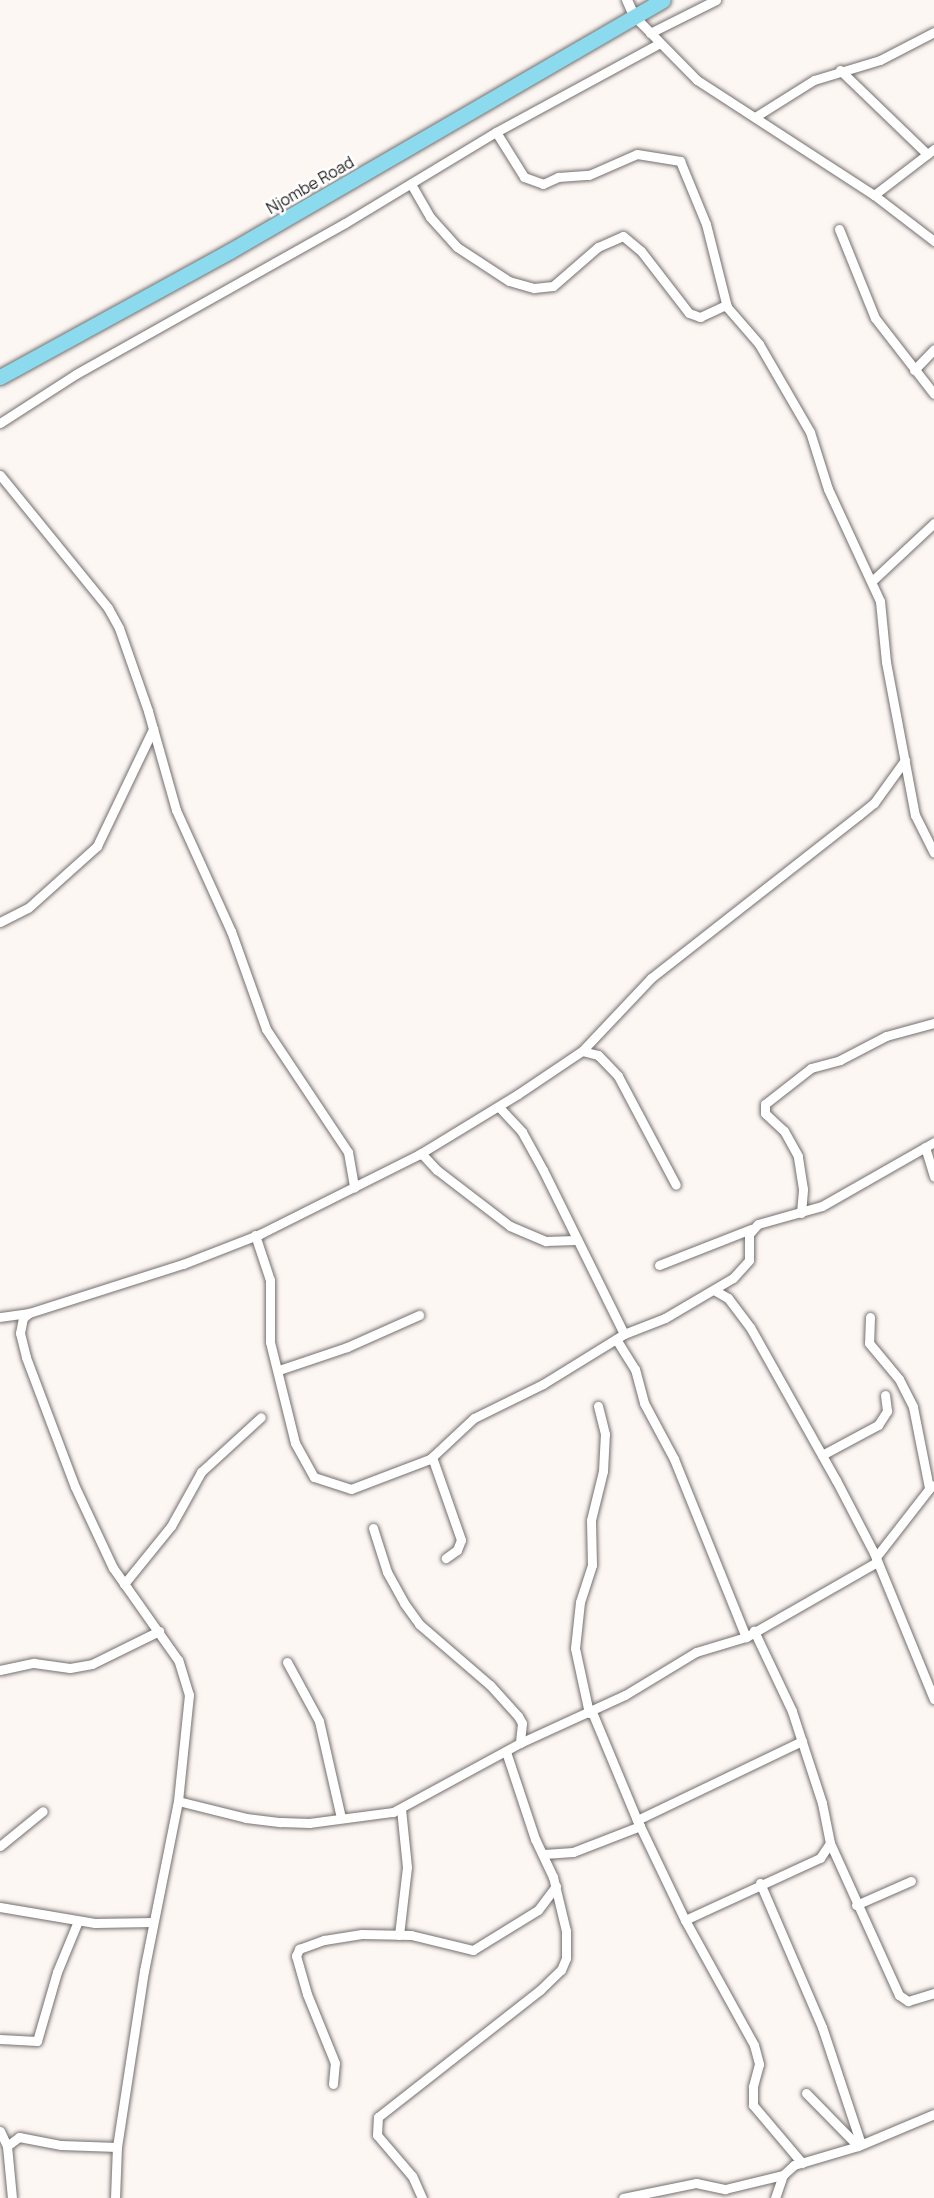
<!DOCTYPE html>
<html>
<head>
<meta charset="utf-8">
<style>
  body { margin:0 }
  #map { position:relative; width:934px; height:2198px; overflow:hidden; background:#fdf7f4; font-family:Manrope,sans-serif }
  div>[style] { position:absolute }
  .roads { filter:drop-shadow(0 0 2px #746f6d) drop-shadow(0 0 2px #746f6d) }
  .minor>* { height:9px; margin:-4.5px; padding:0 4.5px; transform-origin:4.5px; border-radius:4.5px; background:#fff }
  .tertiary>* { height:10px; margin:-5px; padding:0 5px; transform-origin:5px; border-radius:5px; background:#fff }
  .trunk>* { height:15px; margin:-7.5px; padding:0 7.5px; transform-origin:7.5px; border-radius:7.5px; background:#8cdaee }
  span { translate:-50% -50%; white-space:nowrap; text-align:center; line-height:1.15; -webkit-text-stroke:5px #fff; paint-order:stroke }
  .street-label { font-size:16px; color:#1f1d1c }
</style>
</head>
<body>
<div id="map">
  <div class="roads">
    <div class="minor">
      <div style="left:634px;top:16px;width:90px;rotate:45.5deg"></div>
      <div style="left:697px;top:80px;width:211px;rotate:33deg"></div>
      <div style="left:874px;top:195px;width:76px;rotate:37.5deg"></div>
      <div style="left:650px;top:33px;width:74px;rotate:-26.6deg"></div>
      <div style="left:840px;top:70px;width:121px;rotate:44deg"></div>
      <div style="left:755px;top:117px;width:70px;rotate:-32.1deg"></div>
      <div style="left:814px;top:80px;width:69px;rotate:-16.9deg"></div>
      <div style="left:880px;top:60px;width:61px;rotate:-27.4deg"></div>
      <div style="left:496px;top:132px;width:53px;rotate:58.1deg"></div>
      <div style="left:524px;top:177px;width:20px;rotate:20deg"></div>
      <div style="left:543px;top:184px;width:17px;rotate:-25deg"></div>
      <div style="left:558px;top:177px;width:31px;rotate:-4deg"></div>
      <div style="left:589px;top:175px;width:52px;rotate:-23.6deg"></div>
      <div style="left:637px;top:154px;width:44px;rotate:9.2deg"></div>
      <div style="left:680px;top:161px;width:68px;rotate:67.6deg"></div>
      <div style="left:706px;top:224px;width:86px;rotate:75.8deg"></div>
      <div style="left:727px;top:307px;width:49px;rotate:49.1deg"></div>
      <div style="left:759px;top:344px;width:102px;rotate:59.9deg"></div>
      <div style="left:810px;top:432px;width:60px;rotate:72.5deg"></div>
      <div style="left:828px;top:489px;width:123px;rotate:65.1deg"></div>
      <div style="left:880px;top:601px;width:61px;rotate:84.4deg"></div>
      <div style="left:886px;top:662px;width:156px;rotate:79.3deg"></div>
      <div style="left:915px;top:815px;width:42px;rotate:63.4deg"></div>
      <div style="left:411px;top:184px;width:38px;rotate:60deg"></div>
      <div style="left:430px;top:217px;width:40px;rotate:48deg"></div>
      <div style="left:457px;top:247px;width:62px;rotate:33.2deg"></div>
      <div style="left:509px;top:281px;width:26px;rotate:16deg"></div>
      <div style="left:534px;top:288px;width:19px;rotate:-6deg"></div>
      <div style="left:553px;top:286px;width:60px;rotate:-40.9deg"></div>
      <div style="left:598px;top:247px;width:27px;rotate:-24deg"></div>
      <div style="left:623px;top:236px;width:23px;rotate:40deg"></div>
      <div style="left:641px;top:251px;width:78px;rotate:52.3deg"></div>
      <div style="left:689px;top:313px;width:12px;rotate:20deg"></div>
      <div style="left:700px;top:317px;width:29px;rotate:-25deg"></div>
      <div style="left:874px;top:195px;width:76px;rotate:-37.5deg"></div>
      <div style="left:839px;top:229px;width:96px;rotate:68deg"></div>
      <div style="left:875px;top:318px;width:96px;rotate:52.2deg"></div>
      <div style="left:914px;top:370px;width:29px;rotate:-46deg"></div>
      <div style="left:0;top:423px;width:90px;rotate:-32.8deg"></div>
      <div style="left:76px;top:374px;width:308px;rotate:-29.3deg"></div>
      <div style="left:345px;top:223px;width:176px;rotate:-31.1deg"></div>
      <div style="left:496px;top:132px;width:184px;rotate:-28.5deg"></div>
      <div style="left:0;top:475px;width:171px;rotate:50.9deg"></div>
      <div style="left:108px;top:608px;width:23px;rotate:61deg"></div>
      <div style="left:119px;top:628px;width:88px;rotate:70.7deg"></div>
      <div style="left:148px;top:711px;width:103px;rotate:74.2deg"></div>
      <div style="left:176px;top:810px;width:133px;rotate:65.6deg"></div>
      <div style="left:231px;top:931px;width:104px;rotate:70.3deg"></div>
      <div style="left:266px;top:1029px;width:148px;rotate:56.3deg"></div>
      <div style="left:348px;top:1152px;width:36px;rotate:80deg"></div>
      <div style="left:872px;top:581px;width:85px;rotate:-43.1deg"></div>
      <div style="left:0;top:922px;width:31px;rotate:-27deg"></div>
      <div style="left:28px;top:908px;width:93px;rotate:-41.9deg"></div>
      <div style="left:97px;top:846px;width:130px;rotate:-64.4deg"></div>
      <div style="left:582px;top:1051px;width:16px;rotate:14deg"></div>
      <div style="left:598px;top:1055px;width:29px;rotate:46deg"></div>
      <div style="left:618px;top:1076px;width:123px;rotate:62deg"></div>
      <div style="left:499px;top:1107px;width:34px;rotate:47deg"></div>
      <div style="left:522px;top:1132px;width:43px;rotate:61.1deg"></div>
      <div style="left:543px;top:1170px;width:183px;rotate:63.7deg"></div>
      <div style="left:925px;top:1147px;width:31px;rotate:73deg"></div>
      <div style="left:421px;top:1153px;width:23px;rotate:47deg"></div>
      <div style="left:437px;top:1170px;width:92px;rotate:37.5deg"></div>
      <div style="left:510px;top:1226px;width:39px;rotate:23deg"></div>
      <div style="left:546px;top:1241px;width:29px;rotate:-2deg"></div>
      <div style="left:801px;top:1213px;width:24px;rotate:-85deg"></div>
      <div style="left:803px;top:1189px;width:33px;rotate:-99deg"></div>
      <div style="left:798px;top:1156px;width:29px;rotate:-119deg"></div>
      <div style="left:784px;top:1131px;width:26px;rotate:-137deg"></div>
      <div style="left:765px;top:1113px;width:9px;rotate:-90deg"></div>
      <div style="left:765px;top:1104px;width:58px;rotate:-38deg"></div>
      <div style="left:811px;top:1068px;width:30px;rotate:-15deg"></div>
      <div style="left:840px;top:1060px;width:52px;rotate:-27.6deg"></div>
      <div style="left:886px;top:1036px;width:50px;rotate:-15.2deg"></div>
      <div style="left:255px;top:1235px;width:47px;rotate:71.6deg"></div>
      <div style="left:270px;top:1280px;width:62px;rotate:90deg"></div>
      <div style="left:270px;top:1342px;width:104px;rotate:76.1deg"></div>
      <div style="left:295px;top:1443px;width:39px;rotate:61deg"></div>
      <div style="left:314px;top:1477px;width:39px;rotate:18deg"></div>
      <div style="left:351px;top:1489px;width:85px;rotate:-20.8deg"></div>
      <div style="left:430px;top:1459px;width:60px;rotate:-43deg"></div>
      <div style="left:474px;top:1418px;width:77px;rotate:-26.2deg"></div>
      <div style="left:543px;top:1384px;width:95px;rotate:-31.7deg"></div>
      <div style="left:624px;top:1334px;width:44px;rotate:-21.3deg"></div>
      <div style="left:665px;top:1318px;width:79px;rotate:-30.5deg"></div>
      <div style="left:733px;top:1278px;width:24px;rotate:-48deg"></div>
      <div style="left:749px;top:1260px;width:26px;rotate:-90deg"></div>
      <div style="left:749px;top:1234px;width:13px;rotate:-48deg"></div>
      <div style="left:758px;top:1224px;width:66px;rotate:-15.7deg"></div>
      <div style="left:822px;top:1206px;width:129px;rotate:-29.7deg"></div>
      <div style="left:659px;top:1265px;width:99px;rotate:-21.4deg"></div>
      <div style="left:714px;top:1290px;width:16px;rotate:30deg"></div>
      <div style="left:728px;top:1298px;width:36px;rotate:53deg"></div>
      <div style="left:750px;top:1327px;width:176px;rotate:60.7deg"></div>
      <div style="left:836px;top:1480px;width:82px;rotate:62.5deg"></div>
      <div style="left:874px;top:1553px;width:158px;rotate:67.7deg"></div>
      <div style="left:0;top:1317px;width:29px;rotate:-8deg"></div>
      <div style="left:870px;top:1317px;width:26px;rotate:92deg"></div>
      <div style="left:869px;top:1343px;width:47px;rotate:50.2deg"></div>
      <div style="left:899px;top:1379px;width:31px;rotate:63deg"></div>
      <div style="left:913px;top:1407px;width:83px;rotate:78.8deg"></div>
      <div style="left:616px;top:1339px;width:36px;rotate:58deg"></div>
      <div style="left:635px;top:1369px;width:35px;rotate:75deg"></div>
      <div style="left:644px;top:1403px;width:64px;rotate:61.8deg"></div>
      <div style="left:674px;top:1459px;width:192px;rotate:68deg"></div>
      <div style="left:279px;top:1370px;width:72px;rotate:-18.7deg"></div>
      <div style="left:347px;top:1347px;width:79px;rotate:-24deg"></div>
      <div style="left:822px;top:1455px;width:64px;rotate:-28.2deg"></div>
      <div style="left:878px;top:1425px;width:17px;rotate:-57deg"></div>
      <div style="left:887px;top:1411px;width:16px;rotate:-97deg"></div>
      <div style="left:432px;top:1457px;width:88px;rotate:70.7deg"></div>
      <div style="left:461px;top:1540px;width:11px;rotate:112deg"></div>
      <div style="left:457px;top:1550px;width:14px;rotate:144deg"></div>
      <div style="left:373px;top:1528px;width:46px;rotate:72.3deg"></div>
      <div style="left:387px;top:1572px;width:35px;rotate:61deg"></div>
      <div style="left:404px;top:1603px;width:26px;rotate:54deg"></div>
      <div style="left:419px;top:1624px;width:94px;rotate:40.7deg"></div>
      <div style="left:490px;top:1685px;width:42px;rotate:47.9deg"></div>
      <div style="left:518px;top:1716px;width:8px;rotate:60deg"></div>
      <div style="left:522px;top:1723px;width:20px;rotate:96deg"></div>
      <div style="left:876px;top:1557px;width:91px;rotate:-52.1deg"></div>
      <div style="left:124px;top:1584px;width:75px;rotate:-51deg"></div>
      <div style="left:171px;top:1526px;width:62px;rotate:-60.9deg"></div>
      <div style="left:201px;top:1472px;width:81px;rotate:-42.5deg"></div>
      <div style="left:287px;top:1662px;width:67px;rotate:61.5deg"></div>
      <div style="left:319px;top:1721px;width:99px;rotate:77.2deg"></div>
      <div style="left:0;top:1670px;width:35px;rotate:-12deg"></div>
      <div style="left:34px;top:1663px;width:36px;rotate:8deg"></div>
      <div style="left:70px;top:1668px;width:22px;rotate:-10deg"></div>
      <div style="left:92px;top:1664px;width:75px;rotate:-26.2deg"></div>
      <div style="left:592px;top:1712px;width:117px;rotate:67.4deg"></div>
      <div style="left:637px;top:1820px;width:111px;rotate:64.4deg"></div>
      <div style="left:685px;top:1920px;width:143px;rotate:61.1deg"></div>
      <div style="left:754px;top:2045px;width:20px;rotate:75deg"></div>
      <div style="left:759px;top:2064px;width:24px;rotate:105deg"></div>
      <div style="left:753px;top:2087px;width:18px;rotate:90deg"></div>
      <div style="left:753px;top:2105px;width:76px;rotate:49.8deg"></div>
      <div style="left:589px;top:1713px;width:66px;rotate:-102.2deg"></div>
      <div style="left:575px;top:1648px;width:46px;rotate:-83.8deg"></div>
      <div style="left:580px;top:1602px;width:39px;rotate:-72deg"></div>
      <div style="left:592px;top:1565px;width:45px;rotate:-91.3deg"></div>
      <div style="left:591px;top:1520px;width:50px;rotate:-76.2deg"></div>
      <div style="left:603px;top:1471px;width:37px;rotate:-87deg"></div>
      <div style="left:605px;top:1434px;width:29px;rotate:-104deg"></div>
      <div style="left:178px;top:1801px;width:70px;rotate:14deg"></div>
      <div style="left:246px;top:1818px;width:35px;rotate:7deg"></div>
      <div style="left:281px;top:1822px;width:28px;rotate:2deg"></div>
      <div style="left:309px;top:1823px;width:85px;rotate:-7.5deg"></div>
      <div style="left:393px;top:1812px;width:145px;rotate:-28.5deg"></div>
      <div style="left:520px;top:1743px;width:115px;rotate:-24.6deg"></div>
      <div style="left:625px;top:1695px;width:83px;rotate:-31.2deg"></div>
      <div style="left:696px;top:1652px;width:52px;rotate:-16.7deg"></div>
      <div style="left:746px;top:1637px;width:151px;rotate:-29.8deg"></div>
      <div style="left:637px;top:1820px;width:183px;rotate:-25.6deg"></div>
      <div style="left:830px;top:1843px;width:167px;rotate:65.6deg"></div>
      <div style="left:899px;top:1995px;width:11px;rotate:34deg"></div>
      <div style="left:908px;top:2001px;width:27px;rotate:-17deg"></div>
      <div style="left:0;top:1846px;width:55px;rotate:-39.1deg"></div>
      <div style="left:544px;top:1854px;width:29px;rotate:-4deg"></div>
      <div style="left:573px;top:1852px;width:72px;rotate:-21.2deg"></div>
      <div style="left:760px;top:1883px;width:157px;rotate:66.7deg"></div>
      <div style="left:822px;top:2027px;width:123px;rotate:71.6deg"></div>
      <div style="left:856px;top:1905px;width:60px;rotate:-23.6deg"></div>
      <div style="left:0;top:1907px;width:96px;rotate:9.6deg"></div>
      <div style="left:95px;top:1923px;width:58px;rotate:-1deg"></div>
      <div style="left:685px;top:1920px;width:149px;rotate:-24.7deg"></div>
      <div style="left:820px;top:1858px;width:18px;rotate:-56deg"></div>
      <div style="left:830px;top:1843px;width:41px;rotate:-101.3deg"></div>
      <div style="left:822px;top:1803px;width:97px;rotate:-108.1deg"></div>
      <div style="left:792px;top:1711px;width:89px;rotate:-115.4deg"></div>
      <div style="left:399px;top:1935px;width:68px;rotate:-83.3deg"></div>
      <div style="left:407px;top:1867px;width:58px;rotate:-95.9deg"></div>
      <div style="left:0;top:2039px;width:37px;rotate:3deg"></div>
      <div style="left:37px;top:2041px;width:72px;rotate:-73.8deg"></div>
      <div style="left:57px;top:1972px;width:55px;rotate:-67.6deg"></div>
      <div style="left:333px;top:2084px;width:21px;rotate:-85deg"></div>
      <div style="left:335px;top:2063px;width:74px;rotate:-112.1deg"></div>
      <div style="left:307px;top:1994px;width:40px;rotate:-106deg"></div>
      <div style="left:296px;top:1956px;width:8px;rotate:-67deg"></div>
      <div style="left:299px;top:1949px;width:27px;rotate:-20deg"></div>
      <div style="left:324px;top:1940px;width:38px;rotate:-9deg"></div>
      <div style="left:362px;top:1934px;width:49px;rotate:1.2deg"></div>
      <div style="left:411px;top:1935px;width:64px;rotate:13.6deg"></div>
      <div style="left:473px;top:1950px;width:76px;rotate:-31.6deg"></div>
      <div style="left:538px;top:1910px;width:30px;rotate:-53deg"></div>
      <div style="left:806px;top:2093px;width:74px;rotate:45.5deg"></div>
      <div style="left:0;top:2131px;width:17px;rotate:65deg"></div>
      <div style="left:7px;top:2146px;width:52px;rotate:84.5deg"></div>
      <div style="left:7px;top:2146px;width:15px;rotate:-37deg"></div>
      <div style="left:19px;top:2137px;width:43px;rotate:10.8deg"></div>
      <div style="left:61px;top:2145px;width:56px;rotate:2deg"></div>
      <div style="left:115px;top:2198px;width:51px;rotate:-87.8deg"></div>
      <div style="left:117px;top:2147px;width:178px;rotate:-81.3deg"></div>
      <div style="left:144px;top:1971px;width:173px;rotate:-78.7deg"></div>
      <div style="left:178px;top:1801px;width:107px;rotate:-84.1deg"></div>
      <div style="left:189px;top:1695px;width:37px;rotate:-107deg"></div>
      <div style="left:178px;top:1660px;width:113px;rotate:-125.2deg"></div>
      <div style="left:113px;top:1568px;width:89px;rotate:-115.1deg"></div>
      <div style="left:75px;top:1487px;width:139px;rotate:-110.7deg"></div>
      <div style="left:26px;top:1357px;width:25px;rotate:-104deg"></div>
      <div style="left:20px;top:1333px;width:15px;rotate:-79deg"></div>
      <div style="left:23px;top:1318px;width:8px;rotate:-40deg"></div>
      <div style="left:29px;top:1313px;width:162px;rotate:-17.7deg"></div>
      <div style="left:183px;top:1264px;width:83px;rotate:-21.3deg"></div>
      <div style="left:260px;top:1234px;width:177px;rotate:-26.6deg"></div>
      <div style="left:418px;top:1155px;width:117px;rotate:-31.4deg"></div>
      <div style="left:518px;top:1094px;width:77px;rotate:-33.9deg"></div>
      <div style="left:582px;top:1051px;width:100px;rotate:-46.6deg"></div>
      <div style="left:651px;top:978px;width:264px;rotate:-38.1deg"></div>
      <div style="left:859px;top:815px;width:19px;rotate:-39deg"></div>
      <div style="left:874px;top:803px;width:53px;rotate:-54.2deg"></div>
      <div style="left:422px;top:2198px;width:24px;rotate:-114deg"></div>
      <div style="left:412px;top:2176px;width:54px;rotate:-130.5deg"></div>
      <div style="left:377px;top:2135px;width:18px;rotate:-87deg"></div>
      <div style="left:378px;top:2117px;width:206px;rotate:-38.1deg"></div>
      <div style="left:540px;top:1990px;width:29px;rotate:-44deg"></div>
      <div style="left:561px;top:1970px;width:13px;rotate:-67deg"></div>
      <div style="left:566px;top:1958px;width:27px;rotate:-90deg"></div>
      <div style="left:566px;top:1931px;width:56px;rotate:-103.5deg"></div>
      <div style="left:553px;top:1877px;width:42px;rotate:-115.3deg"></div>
      <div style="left:535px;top:1839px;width:92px;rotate:-108.4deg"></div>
      <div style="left:623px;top:2198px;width:75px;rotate:-11.6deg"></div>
      <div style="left:696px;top:2183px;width:30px;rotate:12deg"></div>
      <div style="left:725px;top:2189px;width:60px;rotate:-13.6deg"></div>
      <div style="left:783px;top:2175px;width:15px;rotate:-42deg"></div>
      <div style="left:794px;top:2165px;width:67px;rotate:-16.5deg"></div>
      <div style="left:858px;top:2146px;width:82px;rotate:-22.8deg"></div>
      <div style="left:775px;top:2198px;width:24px;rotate:-71deg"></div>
    </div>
    <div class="tertiary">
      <div style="left:627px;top:0;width:17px;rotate:66deg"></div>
    </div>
    <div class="trunk">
      <div style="left:0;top:377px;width:262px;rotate:-28.7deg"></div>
      <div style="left:230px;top:251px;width:500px;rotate:-30.1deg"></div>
    </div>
  </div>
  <div class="street-label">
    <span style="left:310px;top:185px;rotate:-30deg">Njombe Road</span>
  </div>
</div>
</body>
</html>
